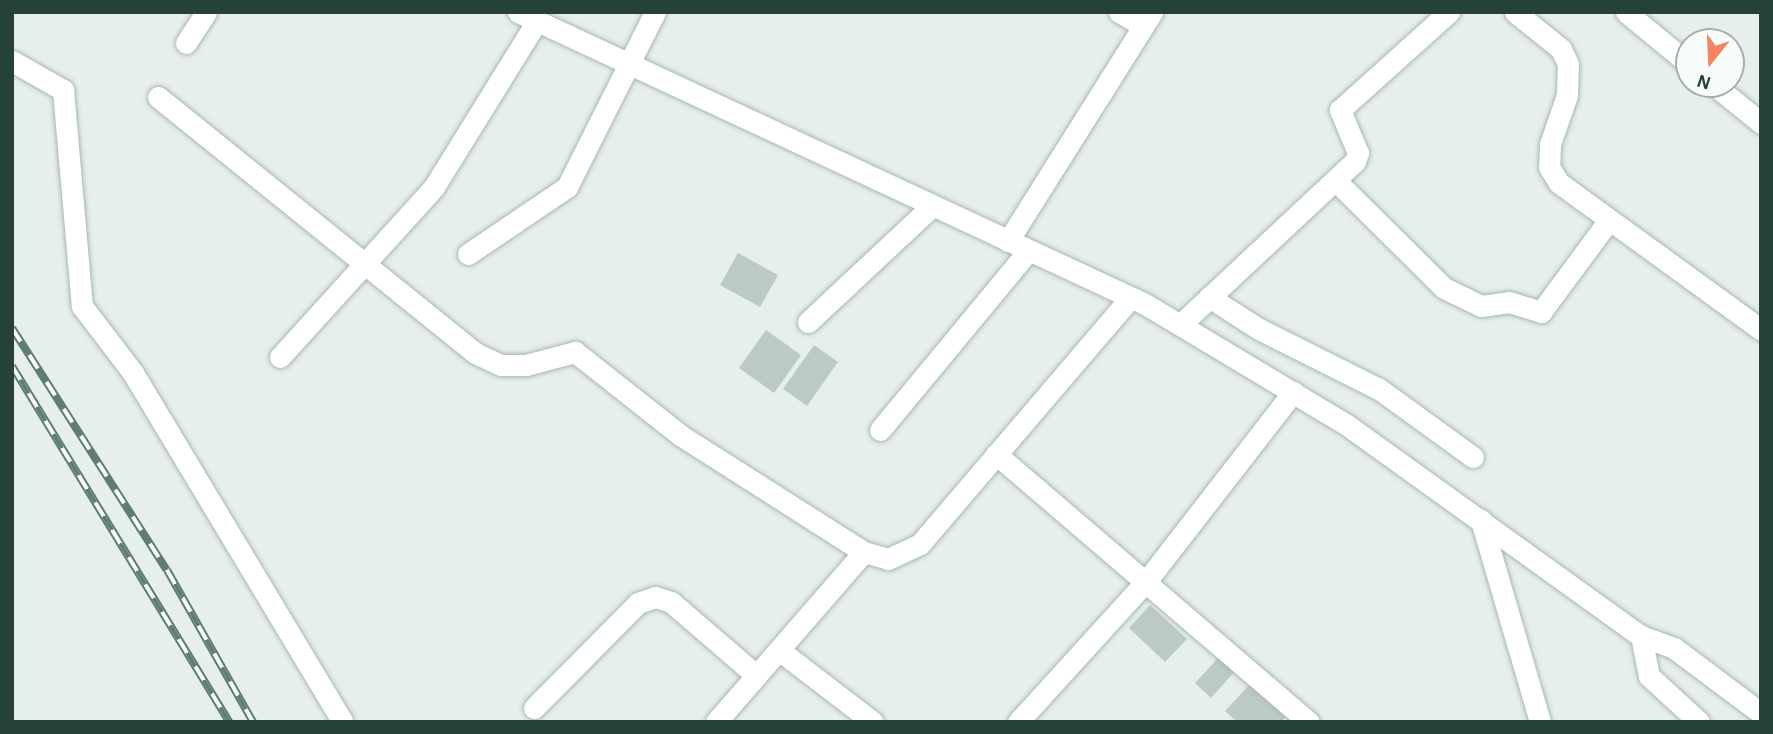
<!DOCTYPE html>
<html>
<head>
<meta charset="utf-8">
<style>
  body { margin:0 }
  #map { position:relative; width:1773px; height:734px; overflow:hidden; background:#e6efeb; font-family:"Alegreya Sans",sans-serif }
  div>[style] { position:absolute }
  .building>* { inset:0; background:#bbcac4 }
  .roads { filter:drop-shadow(0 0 2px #a8b8b2) drop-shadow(0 0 2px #a8b8b2) }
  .minor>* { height:21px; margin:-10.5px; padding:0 10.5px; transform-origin:10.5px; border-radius:10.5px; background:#fff }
  .rail>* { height:8px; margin-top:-4px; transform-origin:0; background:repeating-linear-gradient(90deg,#f7fbf9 0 16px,#5f7d75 0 32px); box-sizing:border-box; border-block:2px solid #5f7d75 }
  span { translate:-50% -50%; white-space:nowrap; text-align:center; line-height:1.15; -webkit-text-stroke:7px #f7fbf9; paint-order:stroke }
  .frame { position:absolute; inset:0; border:14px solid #24423a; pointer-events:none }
  .north { position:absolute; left:1675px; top:28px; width:70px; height:70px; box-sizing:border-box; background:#f7fbf9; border:2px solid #a3b1ad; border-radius:50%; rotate:198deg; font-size:19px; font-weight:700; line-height:28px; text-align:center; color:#24423a }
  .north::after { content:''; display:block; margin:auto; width:24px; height:32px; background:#f4845f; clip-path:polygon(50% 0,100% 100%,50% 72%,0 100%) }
</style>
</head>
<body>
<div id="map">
  <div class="building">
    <div style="clip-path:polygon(738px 253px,778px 275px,760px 307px,720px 285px)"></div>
    <div style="clip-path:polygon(766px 330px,801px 355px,774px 393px,739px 368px)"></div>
    <div style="clip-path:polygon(814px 345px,838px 362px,807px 406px,783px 389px)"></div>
    <div style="clip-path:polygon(1150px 605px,1187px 639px,1165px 662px,1129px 628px)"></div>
    <div style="clip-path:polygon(1220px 656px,1236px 670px,1211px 698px,1195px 683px)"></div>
    <div style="clip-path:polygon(1250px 684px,1285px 717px,1281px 722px,1237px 722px,1225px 711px)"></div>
  </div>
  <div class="roads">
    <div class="minor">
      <div style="left:518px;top:12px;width:692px;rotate:24.97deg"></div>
      <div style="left:1145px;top:304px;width:235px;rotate:30.9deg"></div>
      <div style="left:1347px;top:425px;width:362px;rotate:35.7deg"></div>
      <div style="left:1641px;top:636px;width:35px;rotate:20deg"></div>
      <div style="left:1674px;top:648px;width:109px;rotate:36.8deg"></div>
      <div style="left:1119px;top:12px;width:28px;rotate:30deg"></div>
      <div style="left:1515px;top:12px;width:59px;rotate:38.8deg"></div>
      <div style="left:1561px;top:49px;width:17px;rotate:65deg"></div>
      <div style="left:1568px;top:64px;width:31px;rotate:92deg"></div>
      <div style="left:1567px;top:95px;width:52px;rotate:109.1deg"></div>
      <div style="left:1550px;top:144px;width:23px;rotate:92deg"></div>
      <div style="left:1549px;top:167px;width:19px;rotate:58deg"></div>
      <div style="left:1559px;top:183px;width:250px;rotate:36deg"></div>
      <div style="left:1626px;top:12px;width:82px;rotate:39.5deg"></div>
      <div style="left:186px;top:43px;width:37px;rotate:-57deg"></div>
      <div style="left:12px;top:61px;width:59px;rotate:29.6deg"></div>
      <div style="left:63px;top:90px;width:217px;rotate:85deg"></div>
      <div style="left:82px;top:306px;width:84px;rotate:52.7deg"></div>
      <div style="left:133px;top:373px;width:407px;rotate:59deg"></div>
      <div style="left:1713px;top:84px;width:62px;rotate:39.1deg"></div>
      <div style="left:158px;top:97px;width:407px;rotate:38.9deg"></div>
      <div style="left:475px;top:353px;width:29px;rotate:25deg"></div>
      <div style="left:501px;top:365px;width:25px"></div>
      <div style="left:526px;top:365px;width:51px;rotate:-14.9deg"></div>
      <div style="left:575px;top:352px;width:134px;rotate:38.3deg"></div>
      <div style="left:680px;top:435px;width:218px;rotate:32.5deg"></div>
      <div style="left:864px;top:552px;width:25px;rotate:16deg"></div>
      <div style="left:888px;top:559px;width:35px;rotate:-25deg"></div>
      <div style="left:920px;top:544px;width:323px;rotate:-49.5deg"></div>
      <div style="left:1336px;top:181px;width:152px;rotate:44.7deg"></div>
      <div style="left:1444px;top:288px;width:41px;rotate:25.9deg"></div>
      <div style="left:1481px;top:306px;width:28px;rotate:-8deg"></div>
      <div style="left:1509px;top:302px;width:34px;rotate:17deg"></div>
      <div style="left:1541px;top:312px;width:114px;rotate:-53.5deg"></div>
      <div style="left:1008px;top:241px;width:271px;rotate:-57.8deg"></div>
      <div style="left:468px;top:254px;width:120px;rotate:-34.1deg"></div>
      <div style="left:567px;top:187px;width:196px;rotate:-63.3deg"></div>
      <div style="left:1209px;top:297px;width:59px;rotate:32.6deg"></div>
      <div style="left:1259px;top:329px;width:134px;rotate:26.6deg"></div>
      <div style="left:1379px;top:389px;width:116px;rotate:35.9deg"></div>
      <div style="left:808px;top:322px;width:168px;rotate:-43.1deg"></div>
      <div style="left:1180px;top:325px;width:240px;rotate:-43.1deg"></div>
      <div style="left:1355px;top:161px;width:9px;rotate:-69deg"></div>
      <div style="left:1358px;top:153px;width:47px;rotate:-112.7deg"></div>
      <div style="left:1340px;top:110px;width:147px;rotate:-42deg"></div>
      <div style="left:280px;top:357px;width:229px;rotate:-47.8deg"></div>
      <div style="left:434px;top:187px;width:195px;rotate:-58.2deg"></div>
      <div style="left:880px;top:430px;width:232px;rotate:-50.4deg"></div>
      <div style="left:996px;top:454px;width:412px;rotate:40.6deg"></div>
      <div style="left:1481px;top:520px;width:210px;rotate:73.7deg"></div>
      <div style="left:1641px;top:636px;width:41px;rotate:78.7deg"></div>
      <div style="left:1649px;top:676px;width:68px;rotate:42.6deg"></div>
      <div style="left:779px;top:650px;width:118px;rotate:37.5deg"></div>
      <div style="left:534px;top:708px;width:148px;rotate:-45.3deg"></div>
      <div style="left:638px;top:603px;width:18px;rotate:-19deg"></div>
      <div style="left:655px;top:597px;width:17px;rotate:17deg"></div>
      <div style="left:671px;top:602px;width:113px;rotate:40.7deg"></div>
      <div style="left:716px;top:722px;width:225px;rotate:-49deg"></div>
      <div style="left:1018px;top:722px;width:193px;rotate:-47.7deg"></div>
      <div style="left:1148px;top:579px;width:237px;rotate:-52.2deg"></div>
    </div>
  </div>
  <div class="rail">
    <div style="left:12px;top:328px;width:287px;rotate:57.4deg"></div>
    <div style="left:167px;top:570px;width:175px;rotate:60.5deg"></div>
    <div style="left:12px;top:366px;width:417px;rotate:58.6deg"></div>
  </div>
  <div class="frame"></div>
  <div class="north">N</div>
</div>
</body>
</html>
